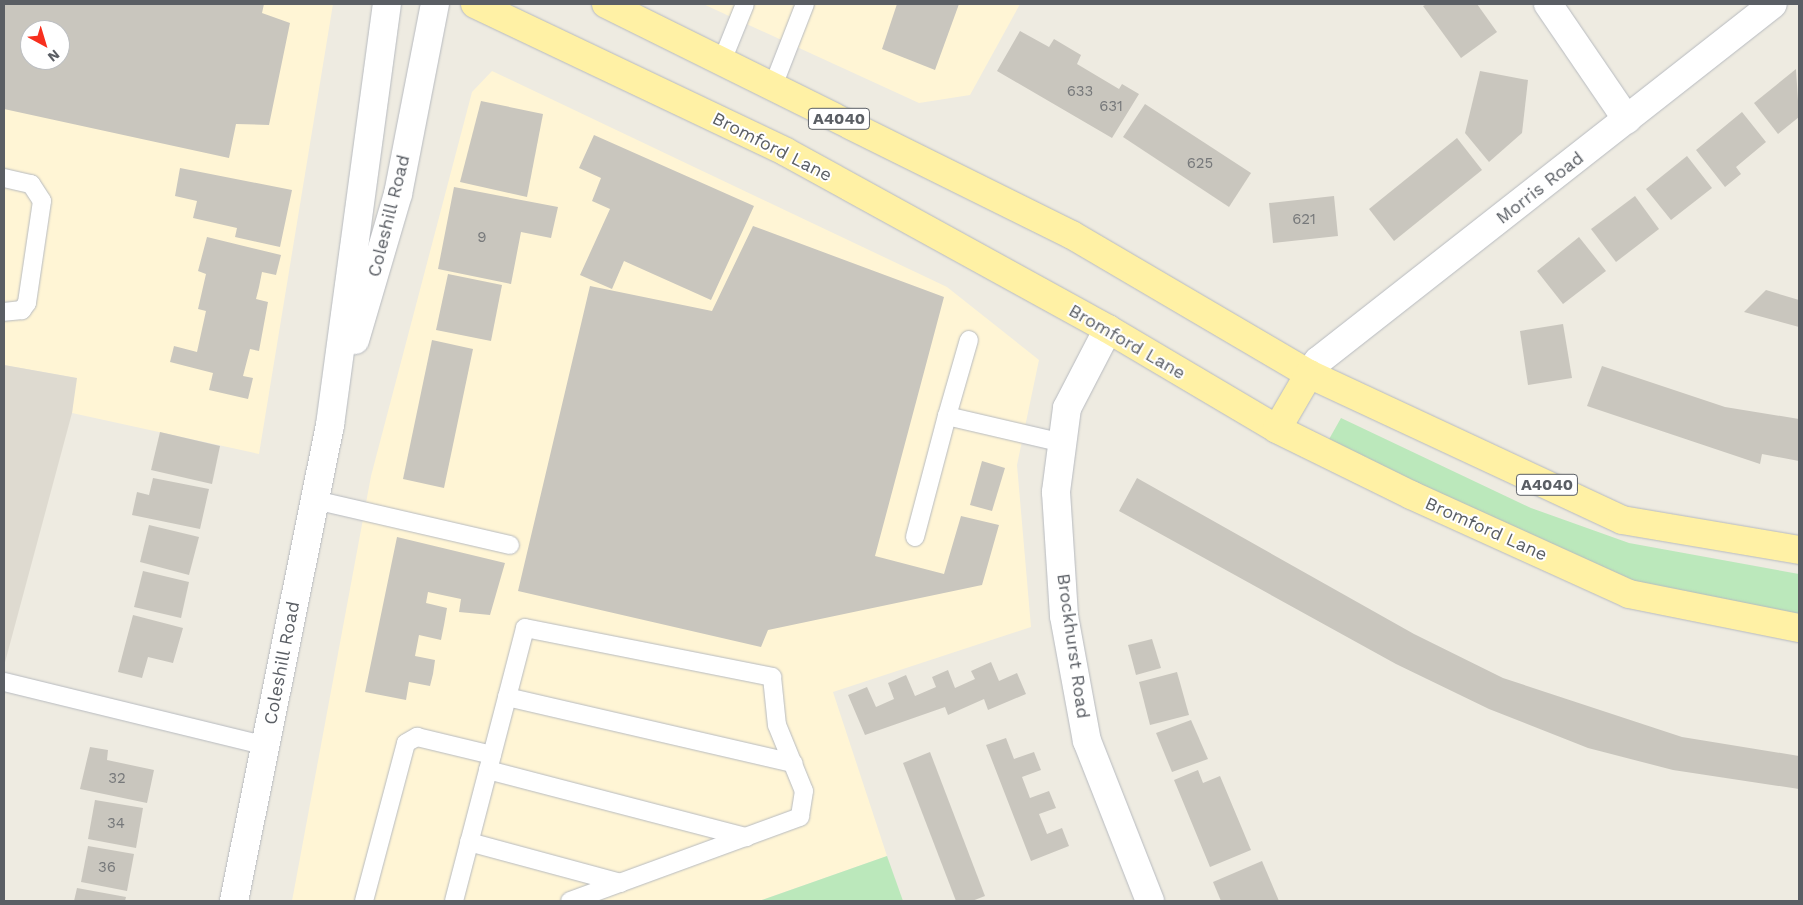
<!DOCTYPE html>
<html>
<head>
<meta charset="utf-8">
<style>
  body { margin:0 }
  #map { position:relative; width:1803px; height:905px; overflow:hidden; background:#eeebe1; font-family:"Work Sans",sans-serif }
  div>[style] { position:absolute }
  .commercial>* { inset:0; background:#fff5d5 }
  .education>* { inset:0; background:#dedad0 }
  .green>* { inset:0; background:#bbe8bb }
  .building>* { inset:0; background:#c9c6be }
  .roads { filter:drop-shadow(0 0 1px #b7babf) drop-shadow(0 0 1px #b7babf) }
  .lane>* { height:18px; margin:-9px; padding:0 9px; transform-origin:9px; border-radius:9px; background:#fff }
  .street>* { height:28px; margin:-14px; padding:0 14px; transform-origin:14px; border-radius:14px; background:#fff }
  .secondary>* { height:28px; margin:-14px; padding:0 14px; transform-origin:14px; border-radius:14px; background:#fff }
  .primary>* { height:28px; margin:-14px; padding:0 14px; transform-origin:14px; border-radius:14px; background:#fff1a5 }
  span { translate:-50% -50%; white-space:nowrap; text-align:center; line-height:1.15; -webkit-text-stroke:4px #fff; paint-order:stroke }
  .number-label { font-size:15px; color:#76787a }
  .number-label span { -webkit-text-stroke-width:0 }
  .shield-label span { padding:1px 4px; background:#fff; border:1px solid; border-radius:4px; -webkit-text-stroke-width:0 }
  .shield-label { font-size:16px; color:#5a5e64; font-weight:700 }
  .street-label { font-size:18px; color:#5a5e64 }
  .frame { position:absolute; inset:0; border:5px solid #5a5e64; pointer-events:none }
  .north { position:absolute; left:20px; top:20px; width:50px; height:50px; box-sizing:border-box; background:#fff; border:1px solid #bdbfc1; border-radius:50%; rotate:141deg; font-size:14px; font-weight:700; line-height:20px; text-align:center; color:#5a5e64 }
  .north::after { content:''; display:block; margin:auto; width:18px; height:22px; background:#f72f1e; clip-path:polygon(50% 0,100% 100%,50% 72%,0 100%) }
</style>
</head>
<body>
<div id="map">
  <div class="commercial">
    <div style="clip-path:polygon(evenodd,4px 4px,333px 4px,259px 454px,72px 413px,76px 378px,4px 365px,4px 4px,30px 30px,60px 30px,60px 60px,30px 60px,30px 30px)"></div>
    <div style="clip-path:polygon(703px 4px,1020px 4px,970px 95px,919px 103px)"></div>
    <div style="clip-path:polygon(492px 71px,947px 287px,1039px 360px,1017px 465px,1031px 627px,833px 692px,887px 856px,759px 901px,292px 901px,371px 476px,472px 92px)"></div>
  </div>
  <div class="education">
    <div style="clip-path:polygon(4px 365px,77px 378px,72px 413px,4px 666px)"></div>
  </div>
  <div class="green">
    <div style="clip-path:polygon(1341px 418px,1531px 508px,1629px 543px,1799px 574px,1799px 615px,1633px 584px,1328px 441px)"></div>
    <div style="clip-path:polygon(887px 856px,903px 901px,759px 901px)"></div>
  </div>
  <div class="building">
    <div style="clip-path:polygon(evenodd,4px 4px,264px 4px,262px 13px,290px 23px,269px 125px,236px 124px,229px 158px,4px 109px,4px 4px,30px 30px,60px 30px,60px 60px,30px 60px,30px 30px)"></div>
    <div style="clip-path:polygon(897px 4px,959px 4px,935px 70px,882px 49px)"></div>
    <div style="clip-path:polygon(1427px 4px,1477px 4px,1497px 32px,1461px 58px,1423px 6px)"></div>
    <div style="clip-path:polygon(1020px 31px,1049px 47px,1054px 39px,1081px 55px,1077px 64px,1119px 89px,1122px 84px,1139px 94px,1112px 138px,997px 71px)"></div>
    <div style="clip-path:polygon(1796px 69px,1799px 117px,1778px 134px,1754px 103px)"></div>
    <div style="clip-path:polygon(1480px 71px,1528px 80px,1522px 133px,1489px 162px,1465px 133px)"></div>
    <div style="clip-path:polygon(481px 101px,543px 114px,527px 197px,460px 182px)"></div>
    <div style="clip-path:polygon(1145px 104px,1251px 173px,1229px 207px,1123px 137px)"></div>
    <div style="clip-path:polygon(1742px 112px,1766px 142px,1736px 167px,1741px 174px,1725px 187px,1696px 150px)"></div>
    <div style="clip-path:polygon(594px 135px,754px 206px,711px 300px,624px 261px,612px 289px,580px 275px,610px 209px,592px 201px,601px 178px,579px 168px)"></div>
    <div style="clip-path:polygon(1457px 138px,1482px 170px,1394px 241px,1369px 209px)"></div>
    <div style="clip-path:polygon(1687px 156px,1712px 188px,1671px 220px,1646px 189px)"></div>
    <div style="clip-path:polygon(180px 168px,292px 190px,280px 247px,235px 237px,237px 228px,193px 218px,197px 201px,175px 196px)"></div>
    <div style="clip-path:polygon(454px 187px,558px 207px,551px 238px,521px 232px,511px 284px,438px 269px)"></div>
    <div style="clip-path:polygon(1334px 196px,1338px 236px,1273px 243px,1269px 203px)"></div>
    <div style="clip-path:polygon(1635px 196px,1659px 229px,1616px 262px,1591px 229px)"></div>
    <div style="clip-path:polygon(753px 226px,944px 297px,875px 556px,944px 574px,961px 516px,999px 525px,982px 585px,768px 630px,761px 647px,518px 591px,590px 286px,712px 311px)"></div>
    <div style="clip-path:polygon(207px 237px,281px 255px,276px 275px,262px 272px,259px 287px,256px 299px,268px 302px,259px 351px,250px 349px,243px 376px,253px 378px,248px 399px,209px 390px,213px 373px,170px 362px,174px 346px,197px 352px,206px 311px,198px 309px,206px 274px,198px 271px)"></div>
    <div style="clip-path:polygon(1579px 237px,1606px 271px,1563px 304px,1537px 271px)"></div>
    <div style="clip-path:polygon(448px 274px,502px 285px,491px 341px,436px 330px)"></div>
    <div style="clip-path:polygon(1766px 290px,1799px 300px,1799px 327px,1744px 312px)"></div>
    <div style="clip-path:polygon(1563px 324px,1572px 378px,1528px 385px,1520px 331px)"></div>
    <div style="clip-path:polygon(432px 340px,473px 349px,444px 488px,403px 479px)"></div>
    <div style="clip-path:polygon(1602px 366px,1725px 407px,1799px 419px,1799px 461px,1762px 454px,1760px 464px,1587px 406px)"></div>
    <div style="clip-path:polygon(160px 432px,220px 446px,212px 484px,151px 470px)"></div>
    <div style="clip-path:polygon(982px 461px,1005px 468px,992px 511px,970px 505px)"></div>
    <div style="clip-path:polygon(153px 478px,209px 489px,200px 529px,132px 515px,137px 492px,149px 495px)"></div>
    <div style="clip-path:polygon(1137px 478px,1414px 634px,1503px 678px,1682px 737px,1799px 756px,1799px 789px,1673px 770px,1588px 748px,1489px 709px,1396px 664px,1119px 511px)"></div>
    <div style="clip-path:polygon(149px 525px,199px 537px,189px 575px,140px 562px)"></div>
    <div style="clip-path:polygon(397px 537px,505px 563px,490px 615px,459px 612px,461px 599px,428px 592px,426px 603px,447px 608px,444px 625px,441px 640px,419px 635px,415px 656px,435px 660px,433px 674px,430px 686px,409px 682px,406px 700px,365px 692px)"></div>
    <div style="clip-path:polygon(143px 571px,189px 582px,181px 618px,134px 607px)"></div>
    <div style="clip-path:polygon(133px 615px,183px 628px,173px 663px,148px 657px,142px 678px,118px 672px)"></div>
    <div style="clip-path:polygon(1152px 639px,1161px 668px,1136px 675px,1128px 645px)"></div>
    <div style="clip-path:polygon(991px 662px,999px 681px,1017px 673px,1026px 694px,988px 710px,984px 699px,948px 715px,945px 707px,865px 735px,848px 695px,867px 687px,876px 707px,894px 699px,888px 683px,906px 675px,915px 696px,936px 687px,932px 677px,948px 670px,955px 688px,975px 679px,971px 671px)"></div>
    <div style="clip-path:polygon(1177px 672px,1189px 715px,1150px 725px,1139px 682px)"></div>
    <div style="clip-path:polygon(1191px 720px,1208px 759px,1172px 772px,1156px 733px)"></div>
    <div style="clip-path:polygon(1006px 738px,1014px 759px,1034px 752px,1041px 770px,1022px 777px,1030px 798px,1049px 791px,1056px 808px,1039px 814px,1047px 834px,1062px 828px,1069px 846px,1031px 861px,986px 745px)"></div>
    <div style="clip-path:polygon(90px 747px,108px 750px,107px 760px,154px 770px,147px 803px,80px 789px)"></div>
    <div style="clip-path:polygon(930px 752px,985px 896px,972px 901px,956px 901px,903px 763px)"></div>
    <div style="clip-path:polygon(1198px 770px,1203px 783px,1220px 776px,1251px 850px,1210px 867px,1174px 780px)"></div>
    <div style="clip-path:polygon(95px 800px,143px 808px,136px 848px,88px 839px)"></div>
    <div style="clip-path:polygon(88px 846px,134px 854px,127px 891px,81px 882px)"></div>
    <div style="clip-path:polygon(1262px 861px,1279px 901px,1221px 901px,1213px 882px)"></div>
    <div style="clip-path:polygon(77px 888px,126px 897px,125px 901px,74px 901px)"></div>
  </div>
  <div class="roads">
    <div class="lane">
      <div style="left:722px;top:61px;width:61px;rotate:-68deg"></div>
      <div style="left:773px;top:86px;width:88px;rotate:-68.7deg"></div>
      <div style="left:4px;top:178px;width:28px;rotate:13deg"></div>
      <div style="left:31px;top:184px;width:20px;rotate:57deg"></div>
      <div style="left:42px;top:201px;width:103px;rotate:98.4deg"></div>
      <div style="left:27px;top:303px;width:9px;rotate:126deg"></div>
      <div style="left:22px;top:310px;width:18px;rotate:174deg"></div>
      <div style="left:947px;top:416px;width:79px;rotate:-73.9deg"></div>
      <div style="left:315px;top:500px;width:200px;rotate:13deg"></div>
      <div style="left:915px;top:537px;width:125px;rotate:-75.2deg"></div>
      <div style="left:947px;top:416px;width:119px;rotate:13.1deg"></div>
      <div style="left:4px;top:682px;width:270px;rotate:13.7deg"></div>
      <div style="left:507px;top:697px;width:294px;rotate:13deg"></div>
      <div style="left:488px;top:770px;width:267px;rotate:14.6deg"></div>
      <div style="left:469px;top:842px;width:157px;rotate:15.1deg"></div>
      <div style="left:364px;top:901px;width:163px;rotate:-75.1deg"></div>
      <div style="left:406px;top:743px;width:13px;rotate:-29deg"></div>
      <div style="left:417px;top:737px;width:77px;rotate:13.5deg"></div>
      <div style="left:454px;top:901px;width:282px;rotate:-75.4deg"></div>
      <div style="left:525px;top:628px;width:252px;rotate:11.2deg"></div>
      <div style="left:772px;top:677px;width:48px;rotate:84.1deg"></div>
      <div style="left:777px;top:725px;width:71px;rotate:67.8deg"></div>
      <div style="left:804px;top:791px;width:26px;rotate:99deg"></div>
      <div style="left:800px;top:817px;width:245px;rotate:159.9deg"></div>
    </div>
    <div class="street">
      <div style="left:1548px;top:4px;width:140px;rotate:55.7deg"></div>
    </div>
    <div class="secondary">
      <div style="left:1108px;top:329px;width:89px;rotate:117.4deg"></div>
      <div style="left:1067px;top:408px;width:85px;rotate:97.5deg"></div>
      <div style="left:1056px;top:492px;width:124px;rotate:86.3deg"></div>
      <div style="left:1064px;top:616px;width:127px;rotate:79.6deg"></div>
      <div style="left:1087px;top:741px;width:172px;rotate:68.5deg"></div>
      <div style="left:355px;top:340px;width:152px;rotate:-73.6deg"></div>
      <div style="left:398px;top:194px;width:194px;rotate:-79deg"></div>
      <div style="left:1309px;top:374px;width:16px;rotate:-55deg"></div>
      <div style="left:1318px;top:361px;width:578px;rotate:-38.12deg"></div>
      <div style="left:234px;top:901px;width:486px;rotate:-78.6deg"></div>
      <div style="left:330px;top:425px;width:425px;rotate:-82.3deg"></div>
    </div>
    <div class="primary">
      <div style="left:475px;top:4px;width:344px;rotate:25.4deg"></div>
      <div style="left:786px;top:152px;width:367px;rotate:28.8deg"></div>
      <div style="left:1108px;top:329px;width:196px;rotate:30.6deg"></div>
      <div style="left:1277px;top:429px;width:149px;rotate:26.2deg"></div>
      <div style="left:1411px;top:495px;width:239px;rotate:24.4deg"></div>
      <div style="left:1629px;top:594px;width:173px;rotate:11.3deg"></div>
      <div style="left:606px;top:4px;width:520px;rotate:26.37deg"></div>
      <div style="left:1072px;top:235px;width:275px;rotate:30.4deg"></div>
      <div style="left:1309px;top:374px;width:345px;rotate:25deg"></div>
      <div style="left:1622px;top:520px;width:180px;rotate:9.6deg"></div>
      <div style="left:1277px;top:429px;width:64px;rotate:-59.8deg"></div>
    </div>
  </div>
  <div class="number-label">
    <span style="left:1080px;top:92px">633</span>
    <span style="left:1111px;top:107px">631</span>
    <span style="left:1200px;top:164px">625</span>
    <span style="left:1304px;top:220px">621</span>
    <span style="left:482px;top:238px">9</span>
    <span style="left:117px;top:779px">32</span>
    <span style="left:116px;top:824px">34</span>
    <span style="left:107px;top:868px">36</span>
  </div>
  <div class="shield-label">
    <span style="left:839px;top:119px">A4040</span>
    <span style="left:1547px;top:485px">A4040</span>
  </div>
  <div class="street-label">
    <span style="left:772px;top:147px;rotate:27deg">Bromford Lane</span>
    <span style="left:1540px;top:188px;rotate:-38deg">Morris Road</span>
    <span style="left:389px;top:216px;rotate:-76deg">Coleshill Road</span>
    <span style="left:1127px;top:342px;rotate:30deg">Bromford Lane</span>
    <span style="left:1486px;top:529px;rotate:24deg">Bromford Lane</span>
    <span style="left:1073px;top:646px;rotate:82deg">Brockhurst Road</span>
    <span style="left:282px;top:663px;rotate:-79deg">Coleshill Road</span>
  </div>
  <div class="frame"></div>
  <div class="north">N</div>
</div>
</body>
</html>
